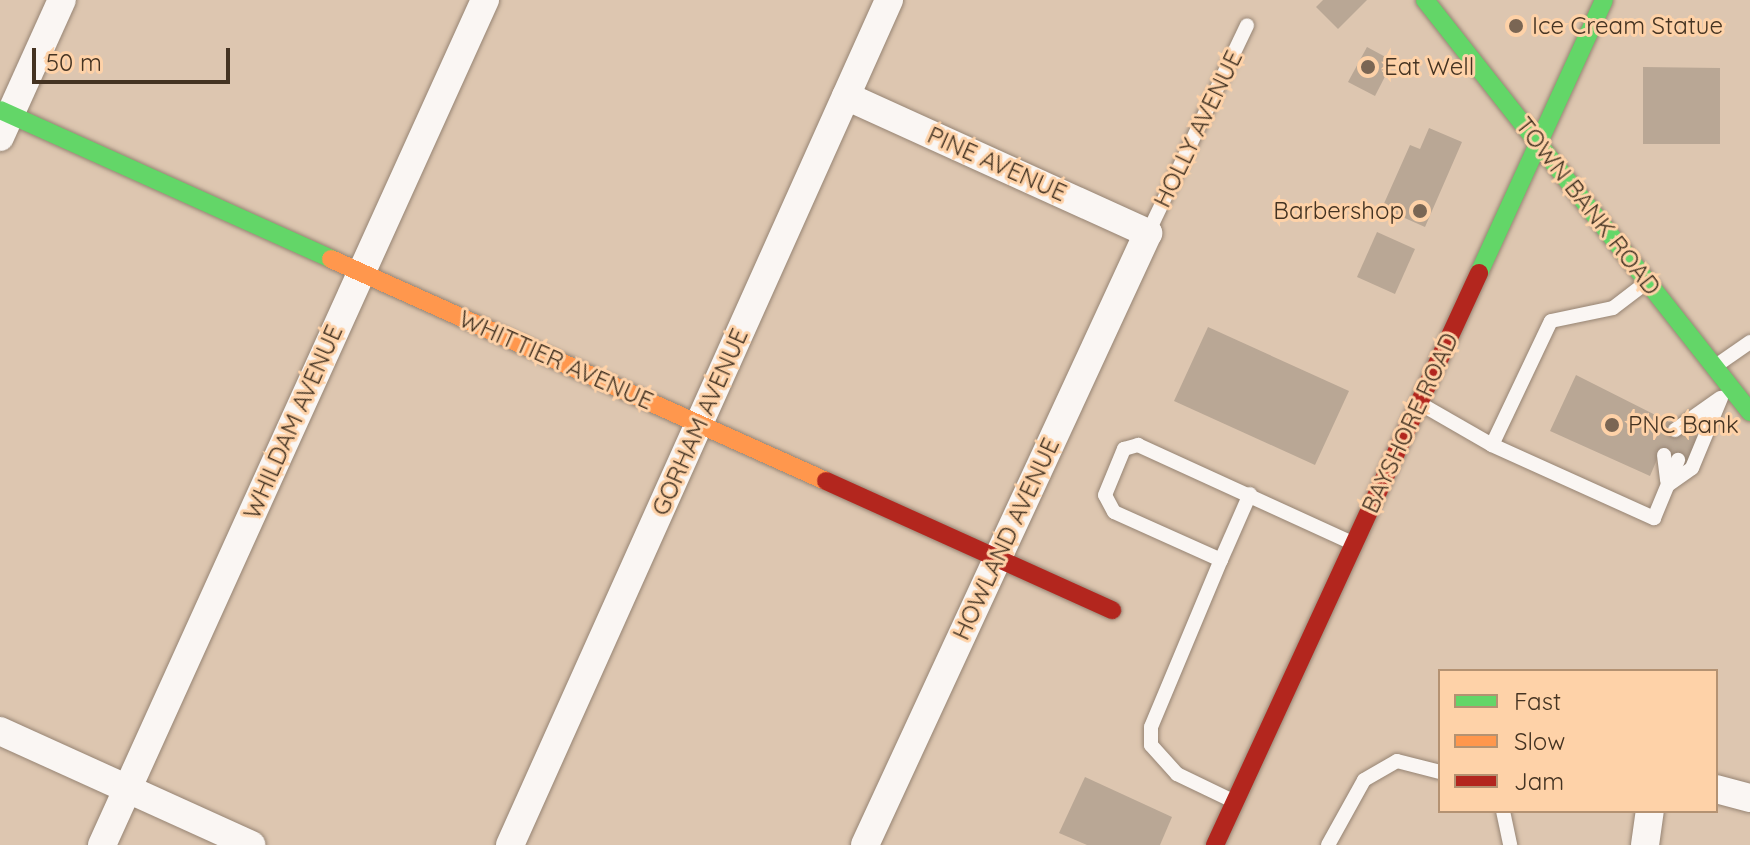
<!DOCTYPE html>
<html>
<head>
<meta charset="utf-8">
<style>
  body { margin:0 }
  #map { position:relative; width:1750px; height:845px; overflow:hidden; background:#ddc6b0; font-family:Quicksand,sans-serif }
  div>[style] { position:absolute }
  .building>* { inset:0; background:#b9a795 }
  .roads { filter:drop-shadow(0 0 2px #968473) drop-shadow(0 0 2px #968473) }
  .lane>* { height:14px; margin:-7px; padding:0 7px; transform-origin:7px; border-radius:7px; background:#faf6f3 }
  .street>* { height:28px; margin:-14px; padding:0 14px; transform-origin:14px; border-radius:14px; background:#faf6f3 }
  .fast>* { height:18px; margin:-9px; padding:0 9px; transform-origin:9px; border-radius:9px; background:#63d668 }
  .slow>* { height:18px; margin:-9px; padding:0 9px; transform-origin:9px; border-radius:9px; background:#ff974d }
  .jam>* { height:18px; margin:-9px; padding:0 9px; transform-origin:9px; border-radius:9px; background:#b3261e }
  .dots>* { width:22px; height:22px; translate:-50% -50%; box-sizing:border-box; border:4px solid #fed2a8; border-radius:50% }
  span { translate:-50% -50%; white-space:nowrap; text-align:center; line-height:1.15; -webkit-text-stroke:6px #fed2a8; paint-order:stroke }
  .poi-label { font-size:24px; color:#432 }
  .left { translate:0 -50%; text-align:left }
  .right { translate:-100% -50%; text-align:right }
  .street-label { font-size:24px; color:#432 }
  .legend { position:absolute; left:1438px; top:669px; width:280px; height:144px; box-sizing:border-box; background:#fed2a8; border:2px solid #b49272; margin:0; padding:10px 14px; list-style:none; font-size:24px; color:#432 }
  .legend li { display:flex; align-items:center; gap:16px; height:40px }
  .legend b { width:40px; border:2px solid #b49272 }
  .scale { position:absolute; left:32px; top:48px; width:198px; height:36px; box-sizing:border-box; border:4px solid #432; border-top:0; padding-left:10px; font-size:24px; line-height:28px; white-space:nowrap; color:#432; -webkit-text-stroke:6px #fed2a8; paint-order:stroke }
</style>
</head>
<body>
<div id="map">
  <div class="building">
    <div style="clip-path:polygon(1323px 0,1367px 0,1338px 29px,1316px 7px)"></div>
    <div style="clip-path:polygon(1367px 47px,1393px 61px,1375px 96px,1348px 82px)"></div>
    <div style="clip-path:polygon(1643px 67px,1720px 68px,1720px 144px,1643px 144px)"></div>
    <div style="clip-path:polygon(1429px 128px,1462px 142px,1425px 227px,1382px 208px,1410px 145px,1420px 149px)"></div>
    <div style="clip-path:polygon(1377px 232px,1415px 249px,1395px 294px,1357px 277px)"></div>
    <div style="clip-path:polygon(1208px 327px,1349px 391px,1315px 465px,1174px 401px)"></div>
    <div style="clip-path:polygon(1576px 375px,1699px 437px,1687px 462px,1661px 450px,1650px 476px,1550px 431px)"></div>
    <div style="clip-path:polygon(1085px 777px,1172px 817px,1160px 845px,1087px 845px,1059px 833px)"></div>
  </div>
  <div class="roads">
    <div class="lane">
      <div style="left:1148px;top:233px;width:230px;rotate:-64.5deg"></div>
      <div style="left:1714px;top:367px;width:44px;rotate:-34.8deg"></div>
      <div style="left:1419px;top:403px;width:84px;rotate:29.9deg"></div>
      <div style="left:1492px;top:445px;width:178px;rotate:24.3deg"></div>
      <div style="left:1654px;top:518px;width:63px;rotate:-67.5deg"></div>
      <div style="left:1675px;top:430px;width:54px;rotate:-35.2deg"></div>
      <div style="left:1492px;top:445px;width:137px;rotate:-64.6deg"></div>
      <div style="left:1551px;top:321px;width:63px;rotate:-11.8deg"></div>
      <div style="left:1613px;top:308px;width:43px;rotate:-37.4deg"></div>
      <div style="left:1664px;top:455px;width:26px;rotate:83deg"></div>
      <div style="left:1668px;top:485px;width:29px;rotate:-35deg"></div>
      <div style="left:1692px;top:468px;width:76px;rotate:-67.5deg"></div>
      <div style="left:1221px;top:560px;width:72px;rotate:-66.3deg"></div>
      <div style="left:1233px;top:801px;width:62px;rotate:-154.3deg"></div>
      <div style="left:1177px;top:774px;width:39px;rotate:-132deg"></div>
      <div style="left:1151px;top:745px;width:18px;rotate:-90deg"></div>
      <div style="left:1151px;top:727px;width:181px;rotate:-67.3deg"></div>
      <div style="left:1221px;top:560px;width:117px;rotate:-155.8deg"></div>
      <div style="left:1114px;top:512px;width:19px;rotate:-118deg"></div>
      <div style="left:1105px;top:495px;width:50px;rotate:-67.6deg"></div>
      <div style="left:1124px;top:449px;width:15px;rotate:-16deg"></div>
      <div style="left:1138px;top:445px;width:238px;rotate:24.6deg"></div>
      <div style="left:1503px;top:811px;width:35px;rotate:78deg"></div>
      <div style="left:1328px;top:845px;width:74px;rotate:-61deg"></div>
      <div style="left:1364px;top:780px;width:38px;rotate:-30deg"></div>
      <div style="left:1397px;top:761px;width:44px;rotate:14.3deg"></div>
    </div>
    <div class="street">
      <div style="left:846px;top:96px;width:332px;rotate:24.4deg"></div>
      <div style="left:1148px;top:233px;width:674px;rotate:114.82deg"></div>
      <div style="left:0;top:137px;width:150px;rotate:-65.7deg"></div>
      <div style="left:0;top:731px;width:276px;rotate:24.4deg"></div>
      <div style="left:1716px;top:789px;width:35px;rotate:15deg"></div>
      <div style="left:102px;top:845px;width:928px;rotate:-65.62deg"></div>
      <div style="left:510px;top:845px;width:926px;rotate:-65.84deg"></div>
      <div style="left:1645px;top:845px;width:34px;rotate:-82deg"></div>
    </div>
    <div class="fast">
      <div style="left:1425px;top:0;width:525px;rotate:51.73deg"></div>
      <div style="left:0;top:110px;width:363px;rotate:24.2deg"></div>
      <div style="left:1479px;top:273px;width:300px;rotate:-65.4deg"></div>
    </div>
    <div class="slow">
      <div style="left:331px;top:259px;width:543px;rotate:24.16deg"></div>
    </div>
    <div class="jam">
      <div style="left:826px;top:481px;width:314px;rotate:24.3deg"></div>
      <div style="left:1215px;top:845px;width:630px;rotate:-65.22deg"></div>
    </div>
  </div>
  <div class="dots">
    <div style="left:1516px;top:26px;background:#7a6654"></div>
    <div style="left:1368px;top:67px;background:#7a6654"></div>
    <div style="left:1420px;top:211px;background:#7a6654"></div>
    <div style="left:1612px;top:425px;background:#7a6654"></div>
  </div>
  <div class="poi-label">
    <span class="left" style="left:1532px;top:26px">Ice Cream Statue</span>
    <span class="left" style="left:1384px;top:67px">Eat Well</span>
    <span class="right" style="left:1404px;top:211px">Barbershop</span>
    <span class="left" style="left:1628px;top:425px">PNC Bank</span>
  </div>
  <div class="street-label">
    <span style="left:1198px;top:129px;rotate:-64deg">HOLLY AVENUE</span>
    <span style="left:997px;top:164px;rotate:24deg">PINE AVENUE</span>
    <span style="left:1588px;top:206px;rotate:52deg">TOWN BANK ROAD</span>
    <span style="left:556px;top:360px;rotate:24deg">WHITTIER AVENUE</span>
    <span style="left:293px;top:422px;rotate:-66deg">WHILDAM AVENUE</span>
    <span style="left:700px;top:422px;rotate:-66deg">GORHAM AVENUE</span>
    <span style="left:1410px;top:423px;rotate:-65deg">BAYSHORE ROAD</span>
    <span style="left:1006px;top:539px;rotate:-65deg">HOWLAND AVENUE</span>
  </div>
  <ul class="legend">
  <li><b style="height:10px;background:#63d668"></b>Fast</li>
  <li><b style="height:10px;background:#ff974d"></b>Slow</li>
  <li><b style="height:10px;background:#b3261e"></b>Jam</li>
  </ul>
  <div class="scale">50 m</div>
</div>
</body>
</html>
